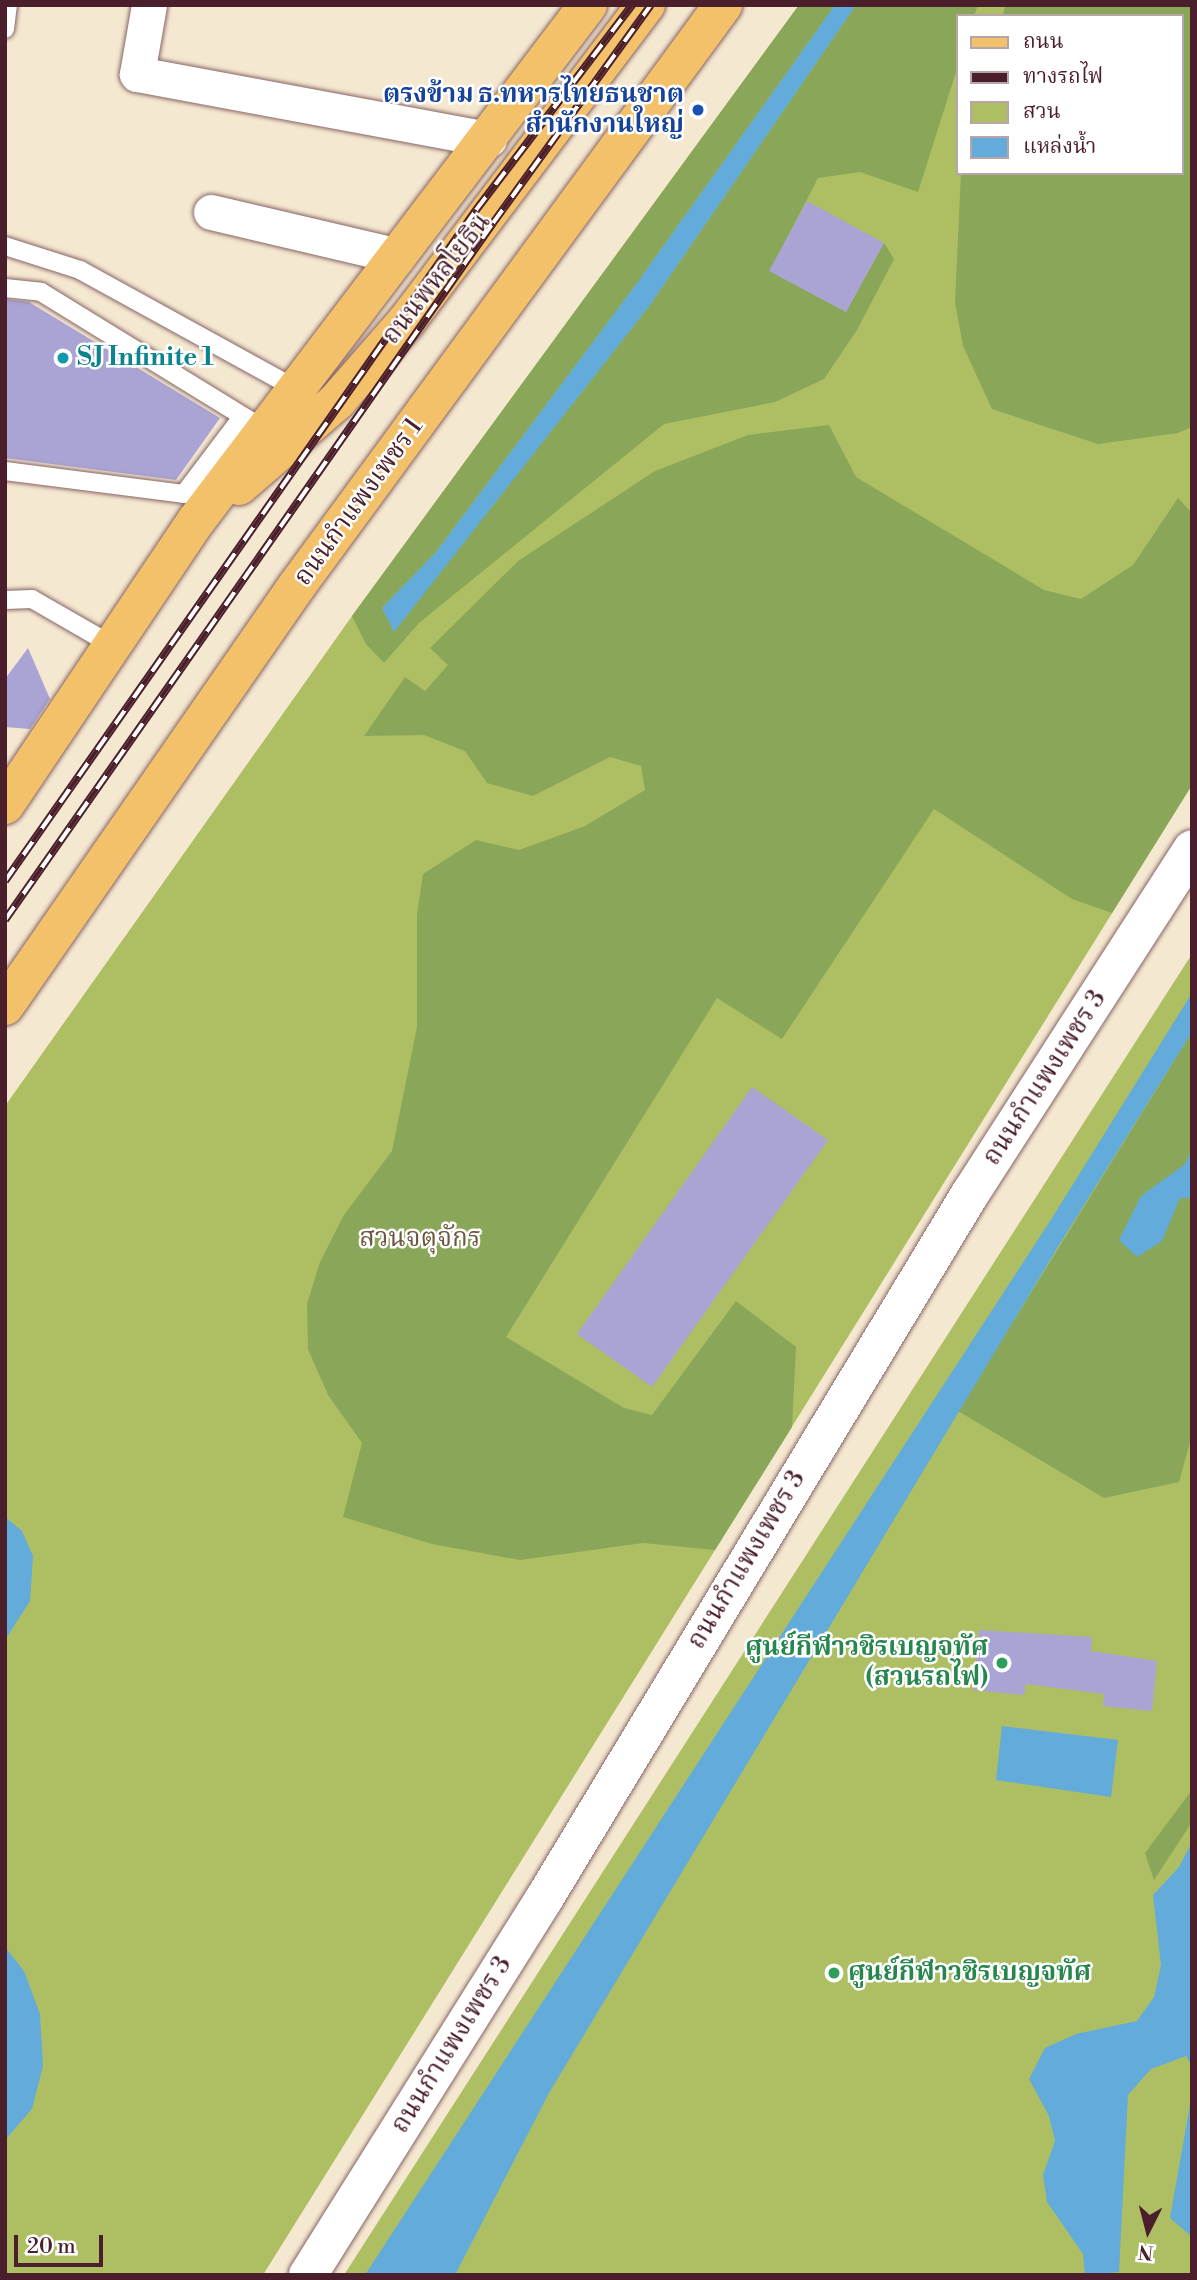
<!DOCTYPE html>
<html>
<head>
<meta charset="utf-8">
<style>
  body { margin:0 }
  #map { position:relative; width:1197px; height:2280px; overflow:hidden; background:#f5e8d1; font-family:"Libre Bodoni","Noto Serif Thai",serif }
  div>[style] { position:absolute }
  .green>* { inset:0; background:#adbf62 }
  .forest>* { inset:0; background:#8aa658 }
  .water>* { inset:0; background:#62abda }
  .building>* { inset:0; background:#aaa4d4 }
  .roads { filter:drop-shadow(0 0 2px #866565) drop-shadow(0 0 2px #866565) }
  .service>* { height:18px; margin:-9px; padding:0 9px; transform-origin:9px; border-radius:9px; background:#fff }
  .minor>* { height:35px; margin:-17.5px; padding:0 17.5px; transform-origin:17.5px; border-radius:17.5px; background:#fff }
  .tertiary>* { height:38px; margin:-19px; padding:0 19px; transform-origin:19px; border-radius:19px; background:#fff }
  .primary>* { height:38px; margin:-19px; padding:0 19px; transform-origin:19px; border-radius:19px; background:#f4c16b }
  .rail>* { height:8px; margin-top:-4px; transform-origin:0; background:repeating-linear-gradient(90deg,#fff 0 16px,#4a1f2b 0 32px); box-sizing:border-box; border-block:2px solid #4a1f2b }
  .dots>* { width:19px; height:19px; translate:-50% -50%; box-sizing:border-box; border:4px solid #fff; border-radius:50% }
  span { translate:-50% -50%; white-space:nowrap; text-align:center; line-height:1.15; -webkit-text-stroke:5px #fff; paint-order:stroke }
  .transit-label { font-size:26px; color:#164399; font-weight:700 }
  .right { translate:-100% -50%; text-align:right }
  .street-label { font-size:26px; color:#4a1f2b }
  .culture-label { font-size:26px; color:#0d838f; font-weight:700 }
  .left { translate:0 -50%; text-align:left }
  .park-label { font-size:26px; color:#6d573e }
  .leisure-label { font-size:26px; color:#27864d; font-weight:700 }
  .frame { position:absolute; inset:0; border:7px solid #4a1f2b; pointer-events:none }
  .legend { position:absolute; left:956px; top:14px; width:228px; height:161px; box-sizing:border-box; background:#fff; border:2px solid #b7a5aa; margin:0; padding:9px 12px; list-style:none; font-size:21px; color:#4a1f2b }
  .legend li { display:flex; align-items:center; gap:14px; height:35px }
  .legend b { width:35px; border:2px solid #b7a5aa }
  .north { position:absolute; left:1113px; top:2196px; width:70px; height:70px; -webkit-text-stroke:5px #fff; paint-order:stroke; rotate:186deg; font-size:19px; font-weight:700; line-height:28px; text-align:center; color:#4a1f2b }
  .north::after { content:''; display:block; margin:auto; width:24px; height:32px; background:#4a1f2b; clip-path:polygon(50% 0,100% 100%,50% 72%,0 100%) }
  .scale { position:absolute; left:14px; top:2235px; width:89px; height:32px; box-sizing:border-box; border:4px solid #4a1f2b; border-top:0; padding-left:9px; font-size:21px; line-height:24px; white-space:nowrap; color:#4a1f2b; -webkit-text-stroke:5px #fff; paint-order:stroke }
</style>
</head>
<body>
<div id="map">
  <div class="green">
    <div style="clip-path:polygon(evenodd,799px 5px,1192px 5px,1192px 785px,263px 2275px,5px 2275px,5px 1106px,352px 616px,799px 5px,957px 16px,1181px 16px,1181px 173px,957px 173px,957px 16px)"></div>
    <div style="clip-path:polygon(1192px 954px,1192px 2275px,344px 2275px)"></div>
  </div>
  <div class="forest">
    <div style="clip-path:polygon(799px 5px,835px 5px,637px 283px,436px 552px,382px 608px,394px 631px,650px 305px,856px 5px,978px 5px,974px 16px,957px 16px,957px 69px,918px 192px,860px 172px,818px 178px,770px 271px,846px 312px,884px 243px,894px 259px,857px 330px,824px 379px,775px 402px,664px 424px,419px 623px,384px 663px,366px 644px,352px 616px)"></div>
    <div style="clip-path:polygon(1006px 5px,1192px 5px,1192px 427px,1178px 433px,1098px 444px,992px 409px,963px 346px,955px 302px,961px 173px,1181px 173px,1181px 16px,1002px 16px)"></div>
    <div style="clip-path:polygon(829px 425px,856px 477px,1044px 590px,1081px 599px,1133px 565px,1178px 498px,1192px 513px,1192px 785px,1112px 913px,1072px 899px,934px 809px,782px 1039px,717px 998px,506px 1337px,624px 1408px,652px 1415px,736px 1301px,796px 1347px,792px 1427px,715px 1550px,643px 1543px,520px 1560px,432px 1544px,343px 1517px,362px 1443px,328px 1395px,308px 1349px,307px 1304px,320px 1262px,344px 1215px,392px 1151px,417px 1027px,417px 914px,423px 874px,476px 840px,519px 850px,585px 826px,645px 790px,641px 766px,610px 757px,533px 796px,487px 783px,465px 751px,424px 735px,364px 736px,405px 677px,425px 691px,448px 665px,430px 648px,518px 561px,655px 471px,748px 435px)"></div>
    <div style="clip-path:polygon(1192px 1032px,1192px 1435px,1179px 1482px,1104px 1498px,958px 1411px)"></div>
    <div style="clip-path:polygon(1192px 1790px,1192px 1822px,1154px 1880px,1145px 1853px)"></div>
  </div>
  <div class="water">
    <div style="clip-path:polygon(835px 5px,856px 5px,650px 305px,394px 632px,382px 608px,436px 552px,637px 283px)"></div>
    <div style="clip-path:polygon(1192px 993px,1192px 1032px,1061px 1242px,549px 2093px,455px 2275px,365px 2275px,1052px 1218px)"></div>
    <div style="clip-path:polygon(1192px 1150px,1192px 1198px,1180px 1198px,1162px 1241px,1137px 1257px,1119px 1240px,1141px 1196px,1185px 1164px)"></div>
    <div style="clip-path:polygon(5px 1517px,22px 1531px,33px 1556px,30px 1601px,5px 1640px)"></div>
    <div style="clip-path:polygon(1002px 1726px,1118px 1740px,1111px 1797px,996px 1780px)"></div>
    <div style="clip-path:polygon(1192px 1842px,1192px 2066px,1186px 2056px,1151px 2069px,1128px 2095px,1119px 2272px,1085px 2275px,1083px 2254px,1047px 2202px,1043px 2175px,1055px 2141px,1049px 2116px,1029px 2079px,1045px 2048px,1076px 2034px,1137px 2021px,1154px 1997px,1161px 1965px,1153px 1895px,1179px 1867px)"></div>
    <div style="clip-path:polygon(5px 1947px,24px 1971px,40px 2014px,43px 2066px,32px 2109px,5px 2140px)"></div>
    <div style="clip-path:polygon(1192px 2093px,1192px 2237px,1170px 2218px)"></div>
  </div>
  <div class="building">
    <div style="clip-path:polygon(807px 201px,884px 243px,846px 312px,769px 271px)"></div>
    <div style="clip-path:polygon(5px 299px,29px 302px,220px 418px,176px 480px,5px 458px)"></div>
    <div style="clip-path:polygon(28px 648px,50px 699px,30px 729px,5px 727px,5px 679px)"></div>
    <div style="clip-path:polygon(752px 1087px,828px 1140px,652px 1387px,577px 1334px)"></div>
    <div style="clip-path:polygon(979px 1630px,1092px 1637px,1091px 1651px,1157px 1661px,1152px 1711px,1103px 1706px,1104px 1694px,1026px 1684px,1024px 1695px,973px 1690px)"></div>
  </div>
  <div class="roads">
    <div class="service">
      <div style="left:5px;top:29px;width:24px;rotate:-83deg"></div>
      <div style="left:5px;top:246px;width:79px;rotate:17.7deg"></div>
      <div style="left:80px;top:270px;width:245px;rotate:28.8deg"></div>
      <div style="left:5px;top:288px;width:36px;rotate:6deg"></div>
      <div style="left:41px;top:292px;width:262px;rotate:31.6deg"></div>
      <div style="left:5px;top:471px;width:180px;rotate:7.3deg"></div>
      <div style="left:184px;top:494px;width:96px;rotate:-53deg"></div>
      <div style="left:5px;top:600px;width:27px;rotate:-2deg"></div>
      <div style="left:32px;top:599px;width:92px;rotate:29.9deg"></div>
    </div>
    <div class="minor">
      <div style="left:149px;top:5px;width:70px;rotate:99.9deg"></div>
      <div style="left:137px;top:74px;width:358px;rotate:10.5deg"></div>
      <div style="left:211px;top:212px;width:192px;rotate:13.2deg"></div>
    </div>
    <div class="tertiary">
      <div style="left:308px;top:2275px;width:444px;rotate:-57.9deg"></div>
      <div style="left:544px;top:1899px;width:824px;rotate:-58.86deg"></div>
      <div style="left:970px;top:1194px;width:410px;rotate:-57.2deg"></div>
    </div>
    <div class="primary">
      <div style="left:239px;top:486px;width:130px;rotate:-40.9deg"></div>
      <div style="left:337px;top:401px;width:105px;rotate:-48.9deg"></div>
      <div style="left:406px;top:322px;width:398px;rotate:-52.9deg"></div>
      <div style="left:5px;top:805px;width:342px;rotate:-56.1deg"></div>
      <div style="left:196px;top:521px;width:648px;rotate:-52.78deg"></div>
      <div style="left:5px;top:1006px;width:510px;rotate:-55.22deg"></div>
      <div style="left:296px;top:587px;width:722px;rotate:-53.73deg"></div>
    </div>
  </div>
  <div class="rail">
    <div style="left:5px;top:881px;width:820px;rotate:-54.93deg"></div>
    <div style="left:476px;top:210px;width:258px;rotate:-52.7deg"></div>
    <div style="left:5px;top:920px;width:851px;rotate:-55deg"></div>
    <div style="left:493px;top:223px;width:269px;rotate:-54.1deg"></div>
  </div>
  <div class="dots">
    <div style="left:698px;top:110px;background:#1a4fb4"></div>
    <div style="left:63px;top:358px;background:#0f9aa8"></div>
    <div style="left:1002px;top:1663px;background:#2e9e5b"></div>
    <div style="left:834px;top:1973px;background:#2e9e5b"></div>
  </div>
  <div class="transit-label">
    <span class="right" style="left:684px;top:110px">ตรงข้าม ธ.ทหารไทยธนชาต<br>สำนักงานใหญ่</span>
  </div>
  <div class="street-label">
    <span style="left:437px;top:279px;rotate:-52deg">ถนนพหลโยธิน</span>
    <span style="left:359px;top:502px;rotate:-54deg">ถนนกำแพงเพชร 1</span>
    <span style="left:1045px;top:1078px;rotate:-57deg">ถนนกำแพงเพชร 3</span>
    <span style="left:747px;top:1560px;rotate:-59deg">ถนนกำแพงเพชร 3</span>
    <span style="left:452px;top:2045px;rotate:-58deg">ถนนกำแพงเพชร 3</span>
  </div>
  <div class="culture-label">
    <span class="left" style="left:77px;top:358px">SJ Infinite 1</span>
  </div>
  <div class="park-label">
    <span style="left:420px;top:1239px">สวนจตุจักร</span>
  </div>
  <div class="leisure-label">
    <span class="right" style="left:988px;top:1663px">ศูนย์กีฬาวชิรเบญจทัศ<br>(สวนรถไฟ)</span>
    <span class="left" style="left:848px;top:1973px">ศูนย์กีฬาวชิรเบญจทัศ</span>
  </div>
  <div class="frame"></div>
  <ul class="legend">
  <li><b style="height:9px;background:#f4c16b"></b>ถนน</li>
  <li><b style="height:9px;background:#4a1f2b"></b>ทางรถไฟ</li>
  <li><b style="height:19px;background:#adbf62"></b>สวน</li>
  <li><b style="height:19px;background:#62abda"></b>แหล่งน้ำ</li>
  </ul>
  <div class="north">N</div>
  <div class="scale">20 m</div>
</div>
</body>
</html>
